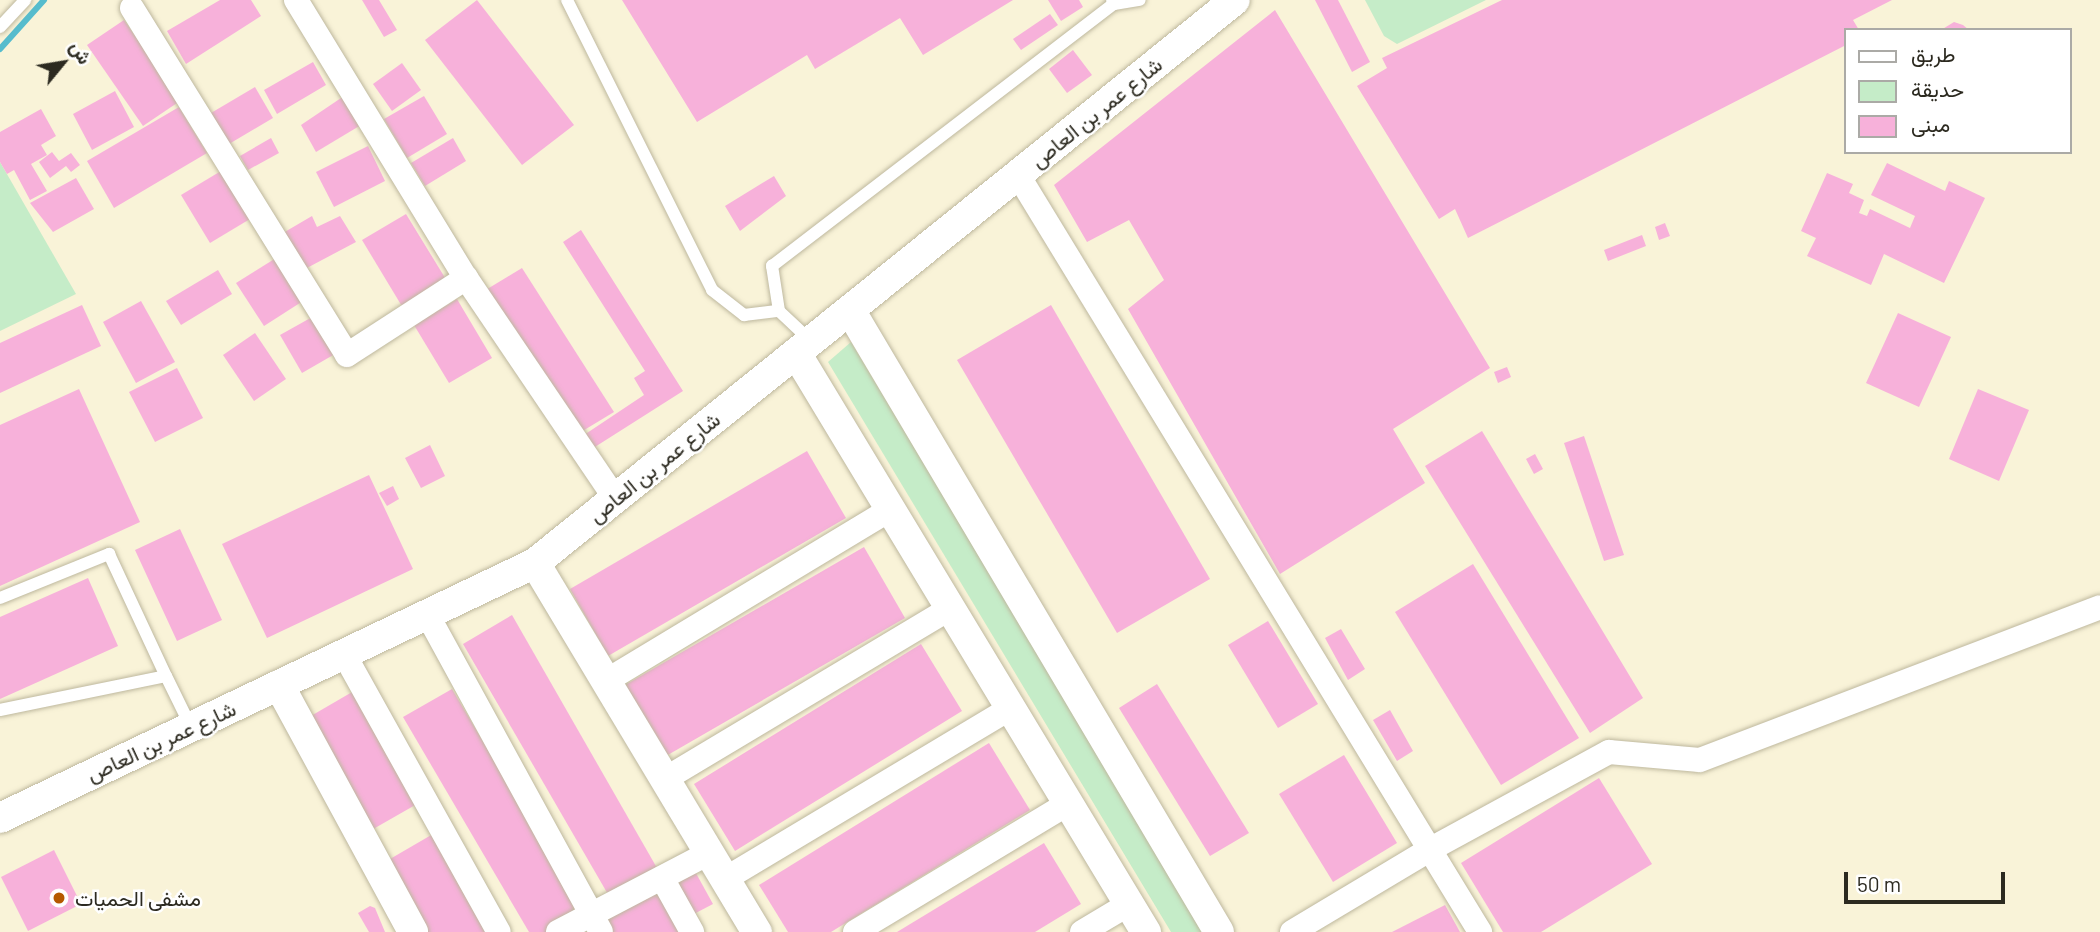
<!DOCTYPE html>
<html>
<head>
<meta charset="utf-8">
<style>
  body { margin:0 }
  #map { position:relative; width:2100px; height:932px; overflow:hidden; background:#f9f3d8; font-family:Barlow,Vazirmatn,sans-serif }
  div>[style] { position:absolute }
  .green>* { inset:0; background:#c5ecc8 }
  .stream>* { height:6px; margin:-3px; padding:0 3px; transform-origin:3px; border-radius:3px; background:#56bccd }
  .building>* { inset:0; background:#f7b1da }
  .roads { filter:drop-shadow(0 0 2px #beb89e) drop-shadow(0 0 2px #beb89e) }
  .service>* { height:12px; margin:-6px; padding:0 6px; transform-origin:6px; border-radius:6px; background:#fff }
  .minor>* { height:24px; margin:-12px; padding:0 12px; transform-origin:12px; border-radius:12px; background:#fff }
  .tertiary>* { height:30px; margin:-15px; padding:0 15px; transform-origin:15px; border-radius:15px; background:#fff }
  .dots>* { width:19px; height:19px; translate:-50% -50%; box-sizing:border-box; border:4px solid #fff; border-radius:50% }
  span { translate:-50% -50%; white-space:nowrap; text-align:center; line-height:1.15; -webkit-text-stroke:5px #fff; paint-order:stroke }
  .street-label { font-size:21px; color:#2c2a20 }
  .poi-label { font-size:21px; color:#2c2a20 }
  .left { translate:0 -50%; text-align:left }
  .legend { position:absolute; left:1844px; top:28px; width:228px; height:126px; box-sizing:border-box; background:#fff; border:2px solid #abaaa6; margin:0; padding:9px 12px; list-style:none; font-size:21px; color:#2c2a20 }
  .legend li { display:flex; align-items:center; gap:14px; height:35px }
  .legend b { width:35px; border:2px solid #abaaa6 }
  .north { position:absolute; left:28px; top:28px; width:70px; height:70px; -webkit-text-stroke:5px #fff; paint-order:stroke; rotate:60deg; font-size:19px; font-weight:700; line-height:28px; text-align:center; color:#2c2a20 }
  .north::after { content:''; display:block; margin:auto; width:24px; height:32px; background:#2c2a20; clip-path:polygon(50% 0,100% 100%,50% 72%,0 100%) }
  .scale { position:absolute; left:1844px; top:872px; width:161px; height:32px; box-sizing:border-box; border:4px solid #2c2a20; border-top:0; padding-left:9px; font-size:21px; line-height:24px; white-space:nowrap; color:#2c2a20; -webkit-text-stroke:5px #fff; paint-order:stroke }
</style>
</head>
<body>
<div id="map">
  <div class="green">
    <div style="clip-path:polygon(1365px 0,1486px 0,1397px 44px,1384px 36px)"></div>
    <div style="clip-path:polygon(0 162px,76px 294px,0 331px)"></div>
    <div style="clip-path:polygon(851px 342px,1204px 932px,1171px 932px,828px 362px)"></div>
  </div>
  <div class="stream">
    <div style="left:0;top:49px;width:66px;rotate:-48.1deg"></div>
  </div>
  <div class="building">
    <div style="clip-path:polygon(220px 0,251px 0,261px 16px,186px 64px,167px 31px)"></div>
    <div style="clip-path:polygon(362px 0,379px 0,397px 30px,384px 37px)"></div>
    <div style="clip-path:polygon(477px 0,574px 125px,522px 165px,425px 40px)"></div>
    <div style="clip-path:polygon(622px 0,1013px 0,923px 55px,900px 18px,815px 69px,807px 55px,697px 122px)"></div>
    <div style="clip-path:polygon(1048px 0,1079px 0,1083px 7px,1061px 21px)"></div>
    <div style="clip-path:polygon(1315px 0,1338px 0,1370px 62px,1352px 72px)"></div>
    <div style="clip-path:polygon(1502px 0,1892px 0,1853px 20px,1859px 30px,1846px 30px,1846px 45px,1468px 238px,1455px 209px,1439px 219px,1357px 86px,1387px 68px,1382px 58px)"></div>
    <div style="clip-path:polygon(1275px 10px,1490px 368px,1393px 429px,1425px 483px,1280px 574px,1128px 309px,1164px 280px,1129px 220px,1087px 242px,1054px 185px)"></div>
    <div style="clip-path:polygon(1050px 14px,1058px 25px,1021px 50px,1013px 39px)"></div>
    <div style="clip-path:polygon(124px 20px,180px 101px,143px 126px,87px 45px)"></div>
    <div style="clip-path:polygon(1954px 22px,1963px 25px,1969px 30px,1941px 30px)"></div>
    <div style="clip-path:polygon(1073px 50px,1092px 75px,1067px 93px,1049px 69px)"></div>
    <div style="clip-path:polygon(313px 62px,326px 85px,277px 114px,264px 90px)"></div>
    <div style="clip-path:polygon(402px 63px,421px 90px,392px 111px,373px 84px)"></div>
    <div style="clip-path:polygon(255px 87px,273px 118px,229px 144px,211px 113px)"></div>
    <div style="clip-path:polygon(115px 91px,134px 127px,92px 150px,73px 114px)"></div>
    <div style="clip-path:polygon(344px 96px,361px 125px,316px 152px,301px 125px)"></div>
    <div style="clip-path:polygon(424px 96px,447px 134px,407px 158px,384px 119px)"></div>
    <div style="clip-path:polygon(179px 107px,207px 153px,114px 208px,87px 161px)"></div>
    <div style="clip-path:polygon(41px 109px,56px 136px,41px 145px,47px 155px,31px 164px,47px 191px,30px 200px,14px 170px,7px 174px,0 162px,0 132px)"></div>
    <div style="clip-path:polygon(271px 138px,279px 153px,248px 170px,240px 156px)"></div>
    <div style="clip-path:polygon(453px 138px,466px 161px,425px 186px,411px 163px)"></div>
    <div style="clip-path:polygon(368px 146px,385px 181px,334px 207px,316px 172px)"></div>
    <div style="clip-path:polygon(52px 152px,59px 161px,71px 153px,80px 165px,71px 172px,66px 166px,50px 178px,39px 162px)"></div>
    <div style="clip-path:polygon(1887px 163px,1945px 191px,1949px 181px,1985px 198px,1944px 283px,1884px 254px,1871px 285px,1807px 256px,1816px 238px,1801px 231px,1827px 173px,1853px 184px,1849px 193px,1864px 200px,1859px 213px,1867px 216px,1870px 209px,1910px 228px,1915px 216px,1871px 195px)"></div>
    <div style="clip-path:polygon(221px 171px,250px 219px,210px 243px,181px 195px)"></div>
    <div style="clip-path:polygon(774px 176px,786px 196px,740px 231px,725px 206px)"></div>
    <div style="clip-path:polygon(76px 178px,94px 209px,53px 232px,30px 203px)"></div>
    <div style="clip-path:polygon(406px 214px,447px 281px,403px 308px,362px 240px)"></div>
    <div style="clip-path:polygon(312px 216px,317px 227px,340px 216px,356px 242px,305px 269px,283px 233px)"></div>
    <div style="clip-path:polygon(1665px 223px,1670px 236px,1659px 240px,1655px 227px)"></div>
    <div style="clip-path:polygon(581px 230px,683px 391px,587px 452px,578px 439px,644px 395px,634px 378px,645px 371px,563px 242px)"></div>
    <div style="clip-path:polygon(1642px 235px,1646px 246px,1608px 261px,1604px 250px)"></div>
    <div style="clip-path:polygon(276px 258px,303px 301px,264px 326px,236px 283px)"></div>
    <div style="clip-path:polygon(522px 268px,614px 412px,576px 435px,484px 291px)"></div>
    <div style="clip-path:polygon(218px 270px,232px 294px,181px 325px,166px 301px)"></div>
    <div style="clip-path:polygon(457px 299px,492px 358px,449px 383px,414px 325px)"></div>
    <div style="clip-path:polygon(141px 301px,175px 362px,136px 383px,103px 322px)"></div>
    <div style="clip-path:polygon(82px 305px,101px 346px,0 393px,0 343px)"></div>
    <div style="clip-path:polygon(1051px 305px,1210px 579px,1117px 633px,957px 360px)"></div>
    <div style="clip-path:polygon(1898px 313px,1951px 337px,1919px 407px,1866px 383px)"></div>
    <div style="clip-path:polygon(314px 316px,335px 354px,302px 373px,280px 335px)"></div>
    <div style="clip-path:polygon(255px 333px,286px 379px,254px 401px,223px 355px)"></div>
    <div style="clip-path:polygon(1507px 367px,1511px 377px,1498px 383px,1494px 372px)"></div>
    <div style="clip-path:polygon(177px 368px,203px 418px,155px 442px,129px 392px)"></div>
    <div style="clip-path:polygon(79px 389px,140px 522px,0 586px,0 425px)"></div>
    <div style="clip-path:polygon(1978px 389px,2029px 410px,1999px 481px,1949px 459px)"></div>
    <div style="clip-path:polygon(1482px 431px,1643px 698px,1590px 733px,1425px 466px)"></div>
    <div style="clip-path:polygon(1584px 436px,1624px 555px,1604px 561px,1564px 443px)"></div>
    <div style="clip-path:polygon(430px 445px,445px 476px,421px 488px,405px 458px)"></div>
    <div style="clip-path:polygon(807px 451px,846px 518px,608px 656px,570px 589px)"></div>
    <div style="clip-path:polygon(1535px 454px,1543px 469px,1534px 474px,1526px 459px)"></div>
    <div style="clip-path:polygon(369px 475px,413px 569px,267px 638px,222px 544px)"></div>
    <div style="clip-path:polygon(393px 486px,399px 499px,387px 506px,379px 493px)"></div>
    <div style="clip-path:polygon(180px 529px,222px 620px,177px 641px,135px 550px)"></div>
    <div style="clip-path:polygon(864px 547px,905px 618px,666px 756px,625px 685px)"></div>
    <div style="clip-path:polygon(1473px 564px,1579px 738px,1501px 785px,1395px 612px)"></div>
    <div style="clip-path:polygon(88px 578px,118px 646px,0 699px,0 617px)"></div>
    <div style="clip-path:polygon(512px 615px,657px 868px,609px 896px,463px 644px)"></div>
    <div style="clip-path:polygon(1268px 621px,1318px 704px,1278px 728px,1228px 645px)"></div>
    <div style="clip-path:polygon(1341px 629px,1365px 669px,1348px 680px,1325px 638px)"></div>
    <div style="clip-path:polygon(921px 644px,962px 711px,735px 851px,694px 784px)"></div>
    <div style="clip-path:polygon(1157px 684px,1249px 833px,1210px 856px,1119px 708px)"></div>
    <div style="clip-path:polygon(359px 688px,424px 800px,368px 832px,304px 720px)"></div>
    <div style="clip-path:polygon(452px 689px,583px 911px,548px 932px,529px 932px,403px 717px)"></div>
    <div style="clip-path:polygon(1390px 710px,1413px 751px,1397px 761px,1373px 720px)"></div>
    <div style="clip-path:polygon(989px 743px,1030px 810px,831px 932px,788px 932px,759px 885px)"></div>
    <div style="clip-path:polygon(1344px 755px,1397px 843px,1333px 882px,1279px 794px)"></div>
    <div style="clip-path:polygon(1599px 778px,1652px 864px,1541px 932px,1503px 932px,1461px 863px)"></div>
    <div style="clip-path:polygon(445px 827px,507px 932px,416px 932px,378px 866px)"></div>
    <div style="clip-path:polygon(1044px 843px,1081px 904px,1035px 932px,897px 932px)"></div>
    <div style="clip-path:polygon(54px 850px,81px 904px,28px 931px,1px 877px)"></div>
    <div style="clip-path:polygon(692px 866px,713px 904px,690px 916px,669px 878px)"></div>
    <div style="clip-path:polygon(658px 887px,681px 932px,608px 932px,600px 917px)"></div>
    <div style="clip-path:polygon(1445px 905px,1460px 932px,1392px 932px)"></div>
    <div style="clip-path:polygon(370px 906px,375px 908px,385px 932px,369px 932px,358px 913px)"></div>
  </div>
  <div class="roads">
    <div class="service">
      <div style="left:567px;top:0;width:324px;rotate:63.4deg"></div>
      <div style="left:712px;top:290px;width:41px;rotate:38deg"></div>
      <div style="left:744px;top:315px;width:35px;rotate:-7deg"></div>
      <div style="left:779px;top:311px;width:44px;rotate:43.2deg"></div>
      <div style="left:1114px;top:4px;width:26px;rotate:-9deg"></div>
      <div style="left:0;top:27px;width:37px;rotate:-47deg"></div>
      <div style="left:779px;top:311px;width:46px;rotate:-98.8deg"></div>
      <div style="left:772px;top:266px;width:431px;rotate:-37.5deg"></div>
      <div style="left:1114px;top:4px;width:4px;rotate:-117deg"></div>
      <div style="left:0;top:598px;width:118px;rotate:-22deg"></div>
      <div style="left:109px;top:554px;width:135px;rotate:65deg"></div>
      <div style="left:0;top:710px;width:169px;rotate:-11.6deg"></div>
      <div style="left:166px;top:676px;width:57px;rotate:63.9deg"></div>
    </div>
    <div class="minor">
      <div style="left:296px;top:0;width:326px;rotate:58.6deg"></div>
      <div style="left:466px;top:278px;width:266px;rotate:55.9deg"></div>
      <div style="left:132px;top:8px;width:408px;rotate:58.2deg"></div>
      <div style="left:347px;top:355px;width:142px;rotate:-32.9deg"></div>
      <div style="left:1018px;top:175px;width:887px;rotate:58.6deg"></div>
      <div style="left:427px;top:614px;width:362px;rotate:61.3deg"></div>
      <div style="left:344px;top:654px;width:318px;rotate:60.9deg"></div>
      <div style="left:606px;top:681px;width:333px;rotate:-31.1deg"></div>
      <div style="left:665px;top:779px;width:333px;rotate:-30.9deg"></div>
      <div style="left:662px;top:878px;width:62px;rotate:60.9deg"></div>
      <div style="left:725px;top:879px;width:333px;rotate:-30.9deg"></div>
      <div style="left:558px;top:932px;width:170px;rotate:-27.6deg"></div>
      <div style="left:855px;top:932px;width:250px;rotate:-31.1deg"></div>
      <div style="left:1082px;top:932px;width:55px;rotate:-30.8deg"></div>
      <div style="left:1292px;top:932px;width:160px;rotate:-30.9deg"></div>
      <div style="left:1429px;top:850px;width:205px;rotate:-28.6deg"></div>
      <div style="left:1609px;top:752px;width:91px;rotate:5deg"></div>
      <div style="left:1700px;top:760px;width:428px;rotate:-20.9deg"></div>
    </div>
    <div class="tertiary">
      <div style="left:850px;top:310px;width:723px;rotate:59.32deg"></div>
      <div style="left:796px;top:353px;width:677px;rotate:58.85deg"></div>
      <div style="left:535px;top:563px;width:431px;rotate:59deg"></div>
      <div style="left:279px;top:685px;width:281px;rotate:61.5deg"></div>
      <div style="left:0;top:818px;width:593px;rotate:-25.48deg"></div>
      <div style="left:535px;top:563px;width:898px;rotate:-38.81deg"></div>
    </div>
  </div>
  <div class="dots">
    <div style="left:59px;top:898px;background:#b55900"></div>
  </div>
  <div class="street-label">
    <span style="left:1096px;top:112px;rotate:-39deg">شارع عمر بن العاص</span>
    <span style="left:654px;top:467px;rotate:-39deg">شارع عمر بن العاص</span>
    <span style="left:161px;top:741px;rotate:-25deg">شارع عمر بن العاص</span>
  </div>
  <div class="poi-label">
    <span class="left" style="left:75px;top:898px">مشفى الحميات</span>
  </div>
  <ul class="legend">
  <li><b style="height:9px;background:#fff"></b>طريق</li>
  <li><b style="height:19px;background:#c5ecc8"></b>حديقة</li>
  <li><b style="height:19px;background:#f7b1da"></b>مبنى</li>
  </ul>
  <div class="north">ش</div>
  <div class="scale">50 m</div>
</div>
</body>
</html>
